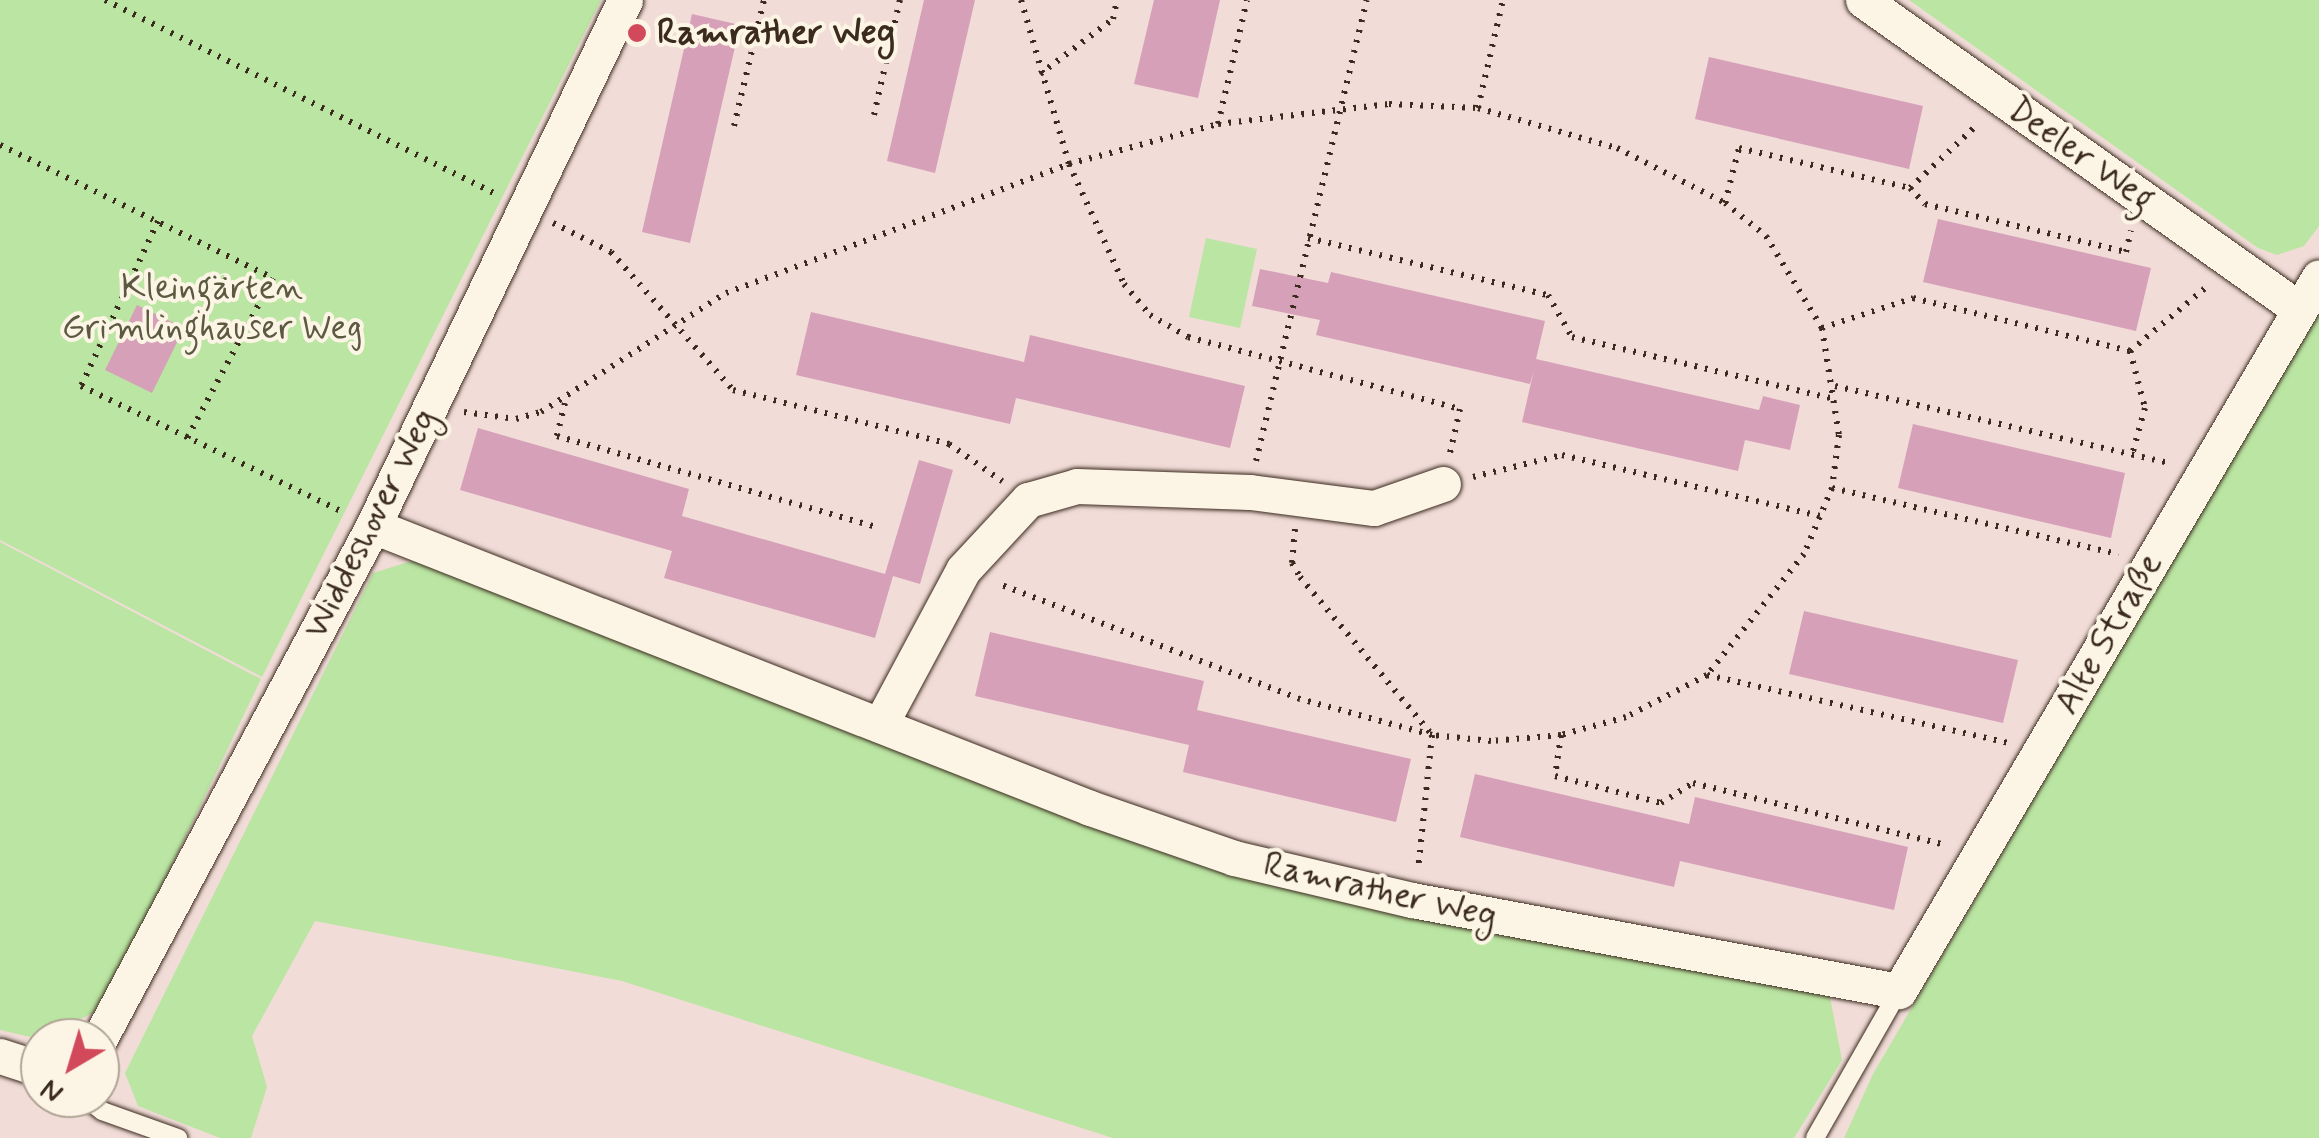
<!DOCTYPE html>
<html>
<head>
<meta charset="utf-8">
<style>
  body { margin:0 }
  #map { position:relative; width:2319px; height:1138px; overflow:hidden; background:#f1dcd8; font-family:Mynerve,sans-serif }
  div>[style] { position:absolute }
  .green>* { inset:0; background:#bae5a2 }
  .building>* { inset:0; background:#d6a1b8 }
  .path>* { height:6px; margin-top:-3px; transform-origin:0; background:repeating-linear-gradient(90deg,#3b2a1e 0 2.5px,transparent 0 10.5px) }
  .roads { filter:drop-shadow(0 0 2px #3b2a1e) drop-shadow(0 0 2px #3b2a1e) }
  .service>* { height:18px; margin:-9px; padding:0 9px; transform-origin:9px; border-radius:9px; background:#fcf5e5 }
  .minor>* { height:35px; margin:-17.5px; padding:0 17.5px; transform-origin:17.5px; border-radius:17.5px; background:#fcf5e5 }
  .dots>* { width:28px; height:28px; translate:-50% -50%; box-sizing:border-box; border:5px solid #fcf5e5; border-radius:50% }
  span { translate:-50% -50%; white-space:nowrap; text-align:center; line-height:1.15; -webkit-text-stroke:8px #fcf5e5; paint-order:stroke }
  .poi-label { font-size:35px; color:#3b2a1e; font-weight:700 }
  .left { translate:0 -50%; text-align:left }
  .street-label { font-size:35px; color:#3b2a1e }
  .park-label { font-size:35px; color:#5b593f }
  .north { position:absolute; left:20px; top:1018px; width:100px; height:100px; box-sizing:border-box; background:#fcf5e5; border:2px solid #afa495; border-radius:50%; rotate:218deg; font-size:28px; font-weight:700; line-height:40px; text-align:center; color:#3b2a1e }
  .north::after { content:''; display:block; margin:auto; width:35px; height:45px; background:#d1495b; clip-path:polygon(50% 0,100% 100%,50% 72%,0 100%) }
</style>
</head>
<body>
<div id="map">
  <div class="green">
    <div style="clip-path:polygon(0 0,601px 0,262px 677px,0 540px)"></div>
    <div style="clip-path:polygon(1909px 0,2319px 0,2319px 226px,2304px 246px,2277px 255px,2258px 248px)"></div>
    <div style="clip-path:polygon(1206px 238px,1257px 249px,1240px 328px,1189px 317px)"></div>
    <div style="clip-path:polygon(2319px 310px,2319px 1138px,1844px 1138px,1873px 1074px)"></div>
    <div style="clip-path:polygon(0 542px,261px 679px,115px 984px,93px 1013px,39px 1039px,0 1030px)"></div>
    <div style="clip-path:polygon(415px 560px,1136px 839px,1829px 992px,1842px 1060px,1794px 1138px,1113px 1138px,622px 981px,315px 921px,252px 1036px,267px 1087px,251px 1138px,220px 1138px,138px 1106px,125px 1073px,373px 573px)"></div>
  </div>
  <div class="building">
    <div style="clip-path:polygon(924px 0,975px 0,935px 173px,887px 161px)"></div>
    <div style="clip-path:polygon(1154px 0,1220px 0,1198px 98px,1134px 84px)"></div>
    <div style="clip-path:polygon(692px 14px,740px 25px,690px 243px,642px 232px)"></div>
    <div style="clip-path:polygon(1709px 57px,1923px 106px,1909px 169px,1695px 119px)"></div>
    <div style="clip-path:polygon(1938px 219px,2151px 268px,2136px 331px,1923px 282px)"></div>
    <div style="clip-path:polygon(1260px 269px,1328px 283px,1331px 272px,1545px 321px,1536px 359px,1759px 410px,1763px 396px,1800px 405px,1790px 450px,1745px 440px,1738px 471px,1522px 422px,1534px 370px,1530px 384px,1316px 335px,1320px 320px,1252px 306px)"></div>
    <div style="clip-path:polygon(137px 305px,184px 328px,152px 393px,105px 370px)"></div>
    <div style="clip-path:polygon(811px 312px,1024px 362px,1030px 335px,1245px 386px,1230px 448px,1016px 398px,1010px 424px,796px 375px)"></div>
    <div style="clip-path:polygon(1913px 424px,2125px 473px,2111px 538px,1898px 488px)"></div>
    <div style="clip-path:polygon(478px 428px,689px 489px,682px 516px,885px 574px,919px 460px,953px 470px,920px 584px,893px 576px,875px 638px,664px 578px,672px 551px,460px 490px)"></div>
    <div style="clip-path:polygon(1804px 611px,2018px 660px,2003px 723px,1789px 674px)"></div>
    <div style="clip-path:polygon(990px 632px,1204px 681px,1197px 710px,1411px 759px,1396px 822px,1183px 772px,1189px 745px,975px 696px)"></div>
    <div style="clip-path:polygon(1475px 774px,1689px 824px,1695px 797px,1908px 847px,1894px 910px,1680px 861px,1674px 887px,1460px 837px)"></div>
  </div>
  <div class="path">
    <div style="left:105px;top:0;width:438px;rotate:26.4deg"></div>
    <div style="left:1021px;top:0;width:171px;rotate:73.7deg"></div>
    <div style="left:1069px;top:164px;width:132px;rotate:65.4deg"></div>
    <div style="left:1124px;top:284px;width:40px;rotate:50deg"></div>
    <div style="left:1150px;top:315px;width:44px;rotate:30.1deg"></div>
    <div style="left:1188px;top:337px;width:281px;rotate:14.8deg"></div>
    <div style="left:1460px;top:409px;width:45px;rotate:102.8deg"></div>
    <div style="left:1040px;top:74px;width:91px;rotate:-37deg"></div>
    <div style="left:1113px;top:19px;width:19px;rotate:-78deg"></div>
    <div style="left:1478px;top:108px;width:111px;rotate:-77deg"></div>
    <div style="left:874px;top:115px;width:118px;rotate:-77.3deg"></div>
    <div style="left:1218px;top:124px;width:127px;rotate:-76.8deg"></div>
    <div style="left:734px;top:126px;width:130px;rotate:-76.6deg"></div>
    <div style="left:0;top:145px;width:304px;rotate:26deg"></div>
    <div style="left:273px;top:278px;width:184px;rotate:118.2deg"></div>
    <div style="left:1910px;top:188px;width:93px;rotate:-43.3deg"></div>
    <div style="left:1725px;top:203px;width:57px;rotate:-75.7deg"></div>
    <div style="left:1739px;top:148px;width:176px;rotate:13.2deg"></div>
    <div style="left:1910px;top:188px;width:22px;rotate:47deg"></div>
    <div style="left:1925px;top:204px;width:207px;rotate:13.4deg"></div>
    <div style="left:2126px;top:252px;width:22px;rotate:-77deg"></div>
    <div style="left:158px;top:221px;width:182px;rotate:115deg"></div>
    <div style="left:81px;top:386px;width:293px;rotate:25.7deg"></div>
    <div style="left:553px;top:223px;width:65px;rotate:26.6deg"></div>
    <div style="left:611px;top:252px;width:184px;rotate:48.5deg"></div>
    <div style="left:733px;top:390px;width:223px;rotate:14deg"></div>
    <div style="left:949px;top:444px;width:65px;rotate:34.9deg"></div>
    <div style="left:1308px;top:238px;width:247px;rotate:13.4deg"></div>
    <div style="left:1548px;top:295px;width:48px;rotate:60.3deg"></div>
    <div style="left:1572px;top:337px;width:270px;rotate:13.3deg"></div>
    <div style="left:1822px;top:328px;width:96px;rotate:-18.2deg"></div>
    <div style="left:1913px;top:298px;width:223px;rotate:13.7deg"></div>
    <div style="left:2130px;top:351px;width:59px;rotate:75.3deg"></div>
    <div style="left:2145px;top:408px;width:49px;rotate:105.5deg"></div>
    <div style="left:2130px;top:351px;width:104px;rotate:-39.9deg"></div>
    <div style="left:1835px;top:386px;width:342px;rotate:13deg"></div>
    <div style="left:565px;top:403px;width:34px;rotate:104deg"></div>
    <div style="left:557px;top:436px;width:329px;rotate:15.9deg"></div>
    <div style="left:464px;top:412px;width:52px;rotate:7.7deg"></div>
    <div style="left:516px;top:419px;width:26px;rotate:-16deg"></div>
    <div style="left:541px;top:412px;width:220px;rotate:-32.8deg"></div>
    <div style="left:726px;top:293px;width:366px;rotate:-20.6deg"></div>
    <div style="left:1069px;top:164px;width:154px;rotate:-15deg"></div>
    <div style="left:1218px;top:124px;width:172px;rotate:-6.7deg"></div>
    <div style="left:1389px;top:104px;width:89px;rotate:2.6deg"></div>
    <div style="left:1478px;top:108px;width:145px;rotate:16.1deg"></div>
    <div style="left:1617px;top:148px;width:121px;rotate:27deg"></div>
    <div style="left:1725px;top:203px;width:53px;rotate:38.8deg"></div>
    <div style="left:1766px;top:236px;width:108px;rotate:58.7deg"></div>
    <div style="left:1822px;top:328px;width:108px;rotate:81deg"></div>
    <div style="left:1839px;top:435px;width:53px;rotate:97.5deg"></div>
    <div style="left:1832px;top:488px;width:72px;rotate:113deg"></div>
    <div style="left:1804px;top:554px;width:155px;rotate:128.7deg"></div>
    <div style="left:1707px;top:675px;width:91px;rotate:152.6deg"></div>
    <div style="left:1626px;top:717px;width:67px;rotate:164.5deg"></div>
    <div style="left:1561px;top:735px;width:70px;rotate:175.1deg"></div>
    <div style="left:1491px;top:741px;width:59px;rotate:-174.2deg"></div>
    <div style="left:1432px;top:735px;width:137px;rotate:-164.7deg"></div>
    <div style="left:1300px;top:699px;width:325px;rotate:-159.1deg"></div>
    <div style="left:1256px;top:461px;width:474px;rotate:-76.5deg"></div>
    <div style="left:1473px;top:477px;width:92px;rotate:-13.9deg"></div>
    <div style="left:1562px;top:455px;width:265px;rotate:13.3deg"></div>
    <div style="left:1832px;top:488px;width:294px;rotate:13deg"></div>
    <div style="left:1295px;top:529px;width:34px;rotate:95deg"></div>
    <div style="left:1292px;top:563px;width:16px;rotate:60deg"></div>
    <div style="left:1300px;top:577px;width:206px;rotate:50.1deg"></div>
    <div style="left:1432px;top:735px;width:136px;rotate:95.9deg"></div>
    <div style="left:1707px;top:675px;width:309px;rotate:12.7deg"></div>
    <div style="left:1561px;top:735px;width:41px;rotate:98.3deg"></div>
    <div style="left:1555px;top:776px;width:109px;rotate:14.3deg"></div>
    <div style="left:1661px;top:803px;width:38px;rotate:-32deg"></div>
    <div style="left:1693px;top:783px;width:260px;rotate:13.8deg"></div>
  </div>
  <div class="roads">
    <div class="service">
      <div style="left:85px;top:1098px;width:21px;rotate:37deg"></div>
      <div style="left:102px;top:1111px;width:81px;rotate:19.6deg"></div>
      <div style="left:1815px;top:1138px;width:169px;rotate:-60.3deg"></div>
    </div>
    <div class="minor">
      <div style="left:1863px;top:0;width:534px;rotate:35.33deg"></div>
      <div style="left:373px;top:526px;width:770px;rotate:21.47deg"></div>
      <div style="left:1090px;top:808px;width:152px;rotate:19.1deg"></div>
      <div style="left:1234px;top:858px;width:183px;rotate:13.3deg"></div>
      <div style="left:1412px;top:900px;width:495px;rotate:10.6deg"></div>
      <div style="left:1899px;top:991px;width:828px;rotate:-59.53deg"></div>
      <div style="left:880px;top:725px;width:176px;rotate:-61.8deg"></div>
      <div style="left:963px;top:570px;width:96px;rotate:-47.1deg"></div>
      <div style="left:1028px;top:500px;width:51px;rotate:-15.9deg"></div>
      <div style="left:1077px;top:486px;width:173px;rotate:2deg"></div>
      <div style="left:1250px;top:492px;width:125px;rotate:7.4deg"></div>
      <div style="left:1374px;top:508px;width:73px;rotate:-19.2deg"></div>
      <div style="left:100px;top:1038px;width:580px;rotate:-61.93deg"></div>
      <div style="left:373px;top:526px;width:583px;rotate:-64.4deg"></div>
      <div style="left:0;top:1056px;width:42px;rotate:18deg"></div>
    </div>
  </div>
  <div class="dots">
    <div style="left:637px;top:33px;background:#d1495b"></div>
  </div>
  <div class="poi-label">
    <span class="left" style="left:657px;top:33px">Ramrather Weg</span>
  </div>
  <div class="street-label">
    <span style="left:2081px;top:155px;rotate:35deg">Deeler Weg</span>
    <span style="left:371px;top:524px;rotate:-63deg">Widdeshover Weg</span>
    <span style="left:2109px;top:634px;rotate:-60deg">Alte Straße</span>
    <span style="left:1380px;top:891px;rotate:13deg">Ramrather Weg</span>
  </div>
  <div class="park-label">
    <span style="left:212px;top:308px">Kleingärten<br>Grimlinghauser Weg</span>
  </div>
  <div class="north">N</div>
</div>
</body>
</html>
